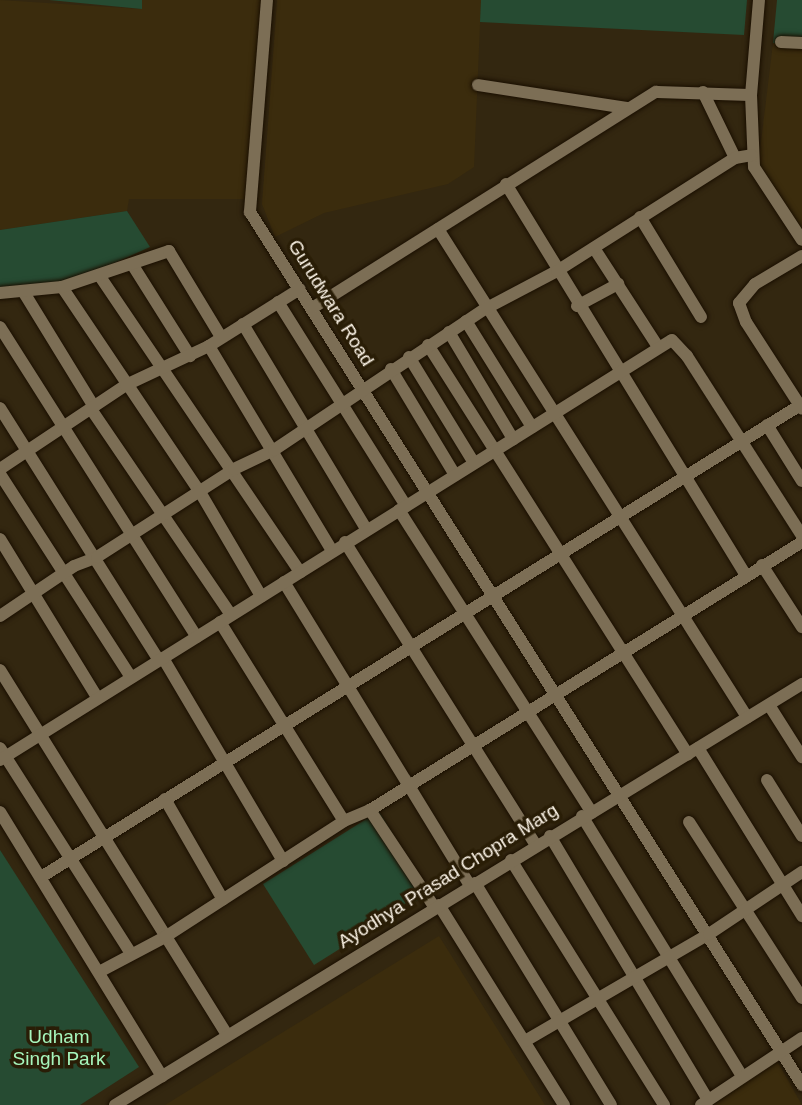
<!DOCTYPE html>
<html>
<head>
<meta charset="utf-8">
<style>
  body { margin:0 }
  #map { position:relative; width:802px; height:1105px; overflow:hidden; background:#332710; font-family:Arial,sans-serif }
  div>[style] { position:absolute }
  .built>* { inset:0; background:#3b2c0d }
  .green>* { inset:0; background:#264b32 }
  .roads { filter:drop-shadow(0 0 2px #1a0f00) drop-shadow(0 0 2px #1a0f00) }
  .minor>* { height:12px; margin:-6px; padding:0 6px; transform-origin:6px; border-radius:6px; background:#7c6e55 }
  span { translate:-50% -50%; white-space:nowrap; text-align:center; line-height:1.15; -webkit-text-stroke:7px #291d06; paint-order:stroke }
  .street-label { font-size:19px; color:#fbf3e6 }
  .park-label { font-size:19px; color:#a6f5bc }
</style>
</head>
<body>
<div id="map">
  <div class="built">
    <div style="clip-path:polygon(0 0,141px 9px,142px 0,262px 0,245px 199px,129px 199px,127px 211px,0 230px)"></div>
    <div style="clip-path:polygon(277px 0,481px 0,474px 167px,448px 184px,324px 213px,275px 237px,262px 204px)"></div>
    <div style="clip-path:polygon(773px 43px,802px 47px,802px 249px,757px 175px)"></div>
    <div style="clip-path:polygon(439px 936px,545px 1105px,165px 1105px)"></div>
    <div style="clip-path:polygon(777px 1061px,802px 1105px,706px 1105px)"></div>
  </div>
  <div class="green">
    <div style="clip-path:polygon(49px 0,142px 0,142px 9px)"></div>
    <div style="clip-path:polygon(481px 0,747px 0,744px 35px,480px 22px)"></div>
    <div style="clip-path:polygon(777px 0,802px 0,802px 47px,773px 43px)"></div>
    <div style="clip-path:polygon(127px 211px,150px 247px,59px 288px,0 292px,0 230px)"></div>
    <div style="clip-path:polygon(379px 811px,429px 893px,314px 965px,263px 884px)"></div>
    <div style="clip-path:polygon(0 850px,139px 1067px,80px 1105px,0 1105px)"></div>
  </div>
  <div class="roads">
    <div class="minor">
      <div style="left:267px;top:0;width:213px;rotate:94.6deg"></div>
      <div style="left:250px;top:212px;width:1033px;rotate:57.69deg"></div>
      <div style="left:759px;top:0;width:95px;rotate:94.8deg"></div>
      <div style="left:751px;top:95px;width:72px;rotate:87.6deg"></div>
      <div style="left:754px;top:167px;width:87px;rotate:56.7deg"></div>
      <div style="left:781px;top:42px;width:21px;rotate:3deg"></div>
      <div style="left:478px;top:85px;width:151px;rotate:8.8deg"></div>
      <div style="left:703px;top:92px;width:73px;rotate:64.1deg"></div>
      <div style="left:506px;top:184px;width:460px;rotate:58.5deg"></div>
      <div style="left:640px;top:217px;width:117px;rotate:58.6deg"></div>
      <div style="left:438px;top:229px;width:578px;rotate:57.66deg"></div>
      <div style="left:594px;top:248px;width:118px;rotate:57.1deg"></div>
      <div style="left:802px;top:256px;width:55px;rotate:149.2deg"></div>
      <div style="left:755px;top:284px;width:25px;rotate:130deg"></div>
      <div style="left:739px;top:303px;width:20px;rotate:70deg"></div>
      <div style="left:746px;top:322px;width:103px;rotate:57.2deg"></div>
      <div style="left:132px;top:264px;width:109px;rotate:57.8deg"></div>
      <div style="left:99px;top:275px;width:359px;rotate:55.9deg"></div>
      <div style="left:62px;top:287px;width:247px;rotate:56.1deg"></div>
      <div style="left:200px;top:492px;width:121px;rotate:59.6deg"></div>
      <div style="left:23px;top:291px;width:136px;rotate:58.5deg"></div>
      <div style="left:0;top:293px;width:62px;rotate:-5.5deg"></div>
      <div style="left:62px;top:287px;width:113px;rotate:-18.6deg"></div>
      <div style="left:169px;top:251px;width:100px;rotate:58.8deg"></div>
      <div style="left:278px;top:302px;width:241px;rotate:57.9deg"></div>
      <div style="left:577px;top:306px;width:47px;rotate:-28.2deg"></div>
      <div style="left:314px;top:307px;width:404px;rotate:-32.2deg"></div>
      <div style="left:656px;top:92px;width:95px;rotate:1.8deg"></div>
      <div style="left:466px;top:321px;width:125px;rotate:58.1deg"></div>
      <div style="left:243px;top:324px;width:239px;rotate:59deg"></div>
      <div style="left:0;top:327px;width:367px;rotate:57.6deg"></div>
      <div style="left:449px;top:332px;width:125px;rotate:59.1deg"></div>
      <div style="left:428px;top:345px;width:485px;rotate:57.6deg"></div>
      <div style="left:209px;top:346px;width:239px;rotate:59deg"></div>
      <div style="left:409px;top:357px;width:124px;rotate:58.5deg"></div>
      <div style="left:391px;top:369px;width:124px;rotate:58.9deg"></div>
      <div style="left:0;top:408px;width:298px;rotate:57.8deg"></div>
      <div style="left:91px;top:409px;width:249px;rotate:55.8deg"></div>
      <div style="left:767px;top:425px;width:66px;rotate:58deg"></div>
      <div style="left:0;top:469px;width:151px;rotate:-33.7deg"></div>
      <div style="left:126px;top:385px;width:92px;rotate:-25.2deg"></div>
      <div style="left:209px;top:346px;width:107px;rotate:-32.1deg"></div>
      <div style="left:0;top:474px;width:242px;rotate:57.2deg"></div>
      <div style="left:399px;top:510px;width:359px;rotate:57.5deg"></div>
      <div style="left:0;top:539px;width:185px;rotate:58.5deg"></div>
      <div style="left:345px;top:542px;width:358px;rotate:57.8deg"></div>
      <div style="left:762px;top:565px;width:74px;rotate:57.2deg"></div>
      <div style="left:284px;top:582px;width:356px;rotate:58.5deg"></div>
      <div style="left:0;top:616px;width:89px;rotate:-34deg"></div>
      <div style="left:74px;top:566px;width:25px;rotate:-21deg"></div>
      <div style="left:97px;top:557px;width:163px;rotate:-32.7deg"></div>
      <div style="left:234px;top:469px;width:44px;rotate:-25.4deg"></div>
      <div style="left:274px;top:450px;width:254px;rotate:-33.8deg"></div>
      <div style="left:485px;top:309px;width:81px;rotate:-27.8deg"></div>
      <div style="left:557px;top:271px;width:211px;rotate:-32.4deg"></div>
      <div style="left:735px;top:158px;width:17px;rotate:-10deg"></div>
      <div style="left:220px;top:622px;width:234px;rotate:58.1deg"></div>
      <div style="left:163px;top:658px;width:236px;rotate:59.4deg"></div>
      <div style="left:0;top:670px;width:429px;rotate:58.1deg"></div>
      <div style="left:769px;top:705px;width:62px;rotate:57.6deg"></div>
      <div style="left:0;top:748px;width:244px;rotate:57.5deg"></div>
      <div style="left:698px;top:748px;width:198px;rotate:58.2deg"></div>
      <div style="left:0;top:760px;width:792px;rotate:-32.01deg"></div>
      <div style="left:672px;top:340px;width:22px;rotate:47deg"></div>
      <div style="left:687px;top:356px;width:214px;rotate:57.4deg"></div>
      <div style="left:767px;top:780px;width:66px;rotate:58deg"></div>
      <div style="left:165px;top:799px;width:116px;rotate:60.1deg"></div>
      <div style="left:0;top:812px;width:310px;rotate:58.5deg"></div>
      <div style="left:582px;top:816px;width:305px;rotate:58.4deg"></div>
      <div style="left:689px;top:822px;width:209px;rotate:57.3deg"></div>
      <div style="left:550px;top:836px;width:308px;rotate:59.1deg"></div>
      <div style="left:511px;top:860px;width:289px;rotate:58deg"></div>
      <div style="left:41px;top:877px;width:896px;rotate:-31.86deg"></div>
      <div style="left:475px;top:883px;width:260px;rotate:58.5deg"></div>
      <div style="left:439px;top:905px;width:236px;rotate:58deg"></div>
      <div style="left:435px;top:908px;width:118px;rotate:-123.6deg"></div>
      <div style="left:370px;top:810px;width:508px;rotate:-31.81deg"></div>
      <div style="left:99px;top:972px;width:75px;rotate:-27.9deg"></div>
      <div style="left:165px;top:937px;width:213px;rotate:-32.9deg"></div>
      <div style="left:344px;top:821px;width:28px;rotate:-23deg"></div>
      <div style="left:525px;top:1041px;width:213px;rotate:-30.2deg"></div>
      <div style="left:709px;top:934px;width:112px;rotate:-33.7deg"></div>
      <div style="left:115px;top:1105px;width:806px;rotate:-31.5deg"></div>
      <div style="left:701px;top:1105px;width:121px;rotate:-33.6deg"></div>
    </div>
  </div>
  <div class="street-label">
    <span style="left:331px;top:303px;rotate:58deg">Gurudwara Road</span>
    <span style="left:448px;top:876px;rotate:-32deg">Ayodhya Prasad Chopra Marg</span>
  </div>
  <div class="park-label">
    <span style="left:59px;top:1048px">Udham<br>Singh Park</span>
  </div>
</div>
</body>
</html>
